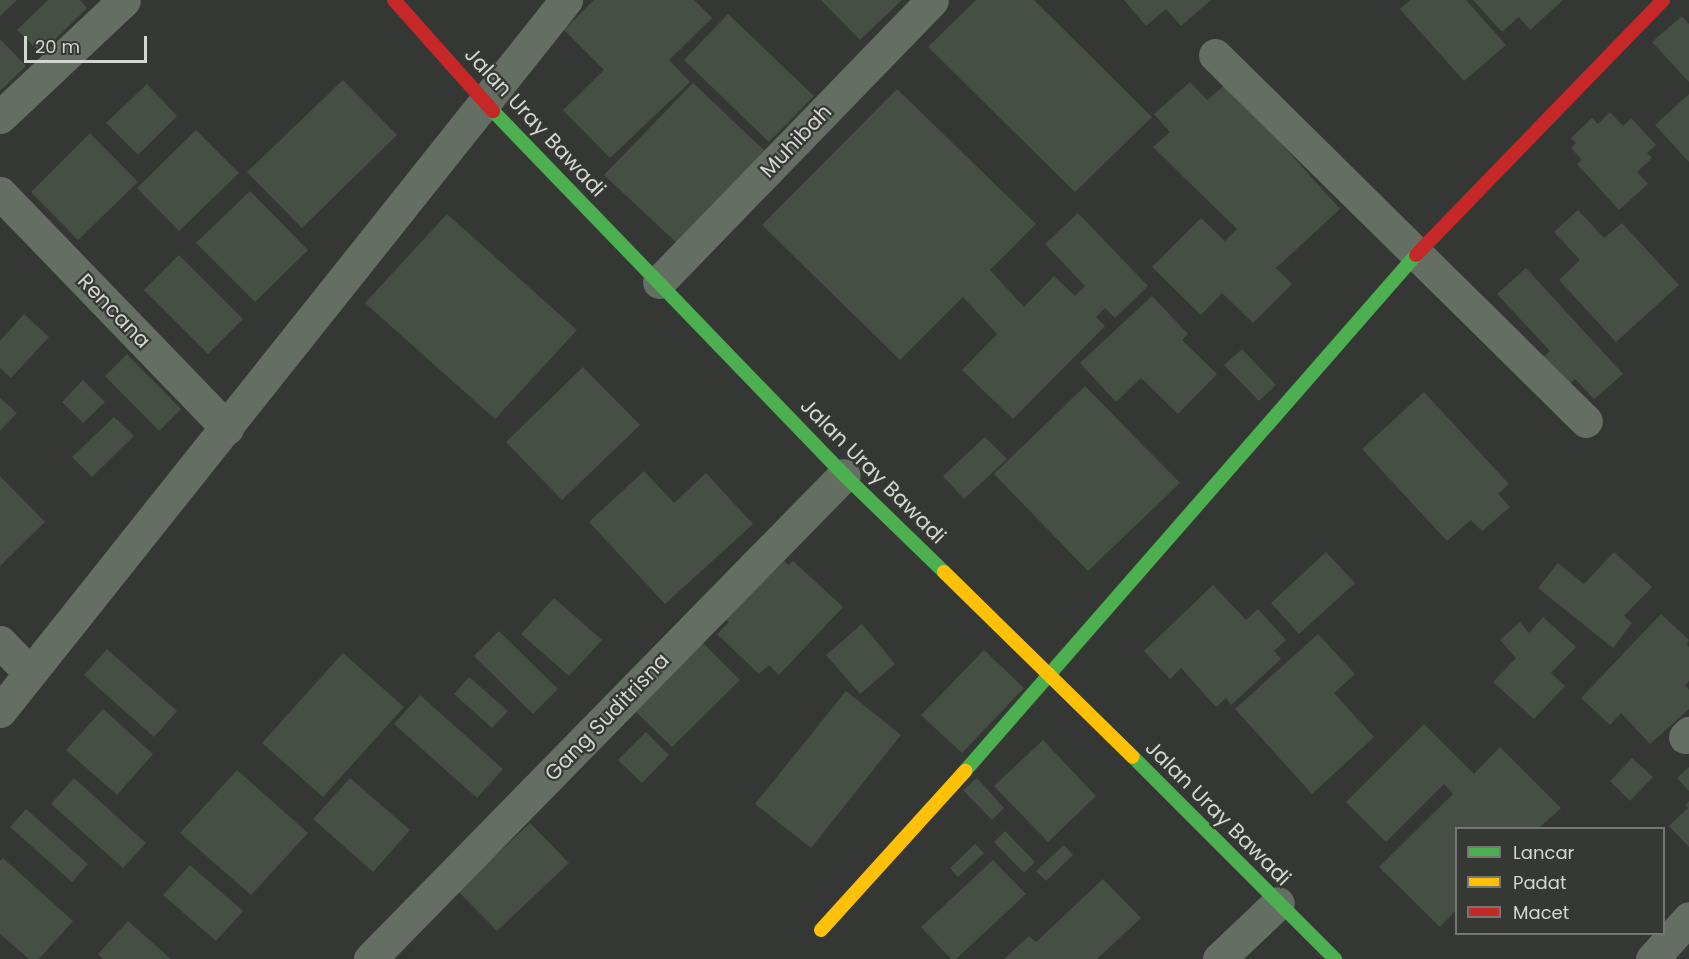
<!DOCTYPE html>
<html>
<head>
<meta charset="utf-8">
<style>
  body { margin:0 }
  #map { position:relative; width:1689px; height:959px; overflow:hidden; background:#353734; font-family:Poppins,sans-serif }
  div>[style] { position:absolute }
  .building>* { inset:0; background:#464f43 }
  .street>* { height:33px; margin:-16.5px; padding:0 16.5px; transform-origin:16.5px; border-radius:16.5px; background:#656e62 }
  .fast>* { height:14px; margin:-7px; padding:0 7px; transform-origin:7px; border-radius:7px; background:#4caf50 }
  .slow>* { height:14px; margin:-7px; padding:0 7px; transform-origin:7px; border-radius:7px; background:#ffc107 }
  .jam>* { height:14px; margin:-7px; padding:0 7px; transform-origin:7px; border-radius:7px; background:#c62828 }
  span { translate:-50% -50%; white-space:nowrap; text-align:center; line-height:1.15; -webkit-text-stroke:4.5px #353833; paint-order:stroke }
  .street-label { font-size:21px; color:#d4d6d3 }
  .legend { position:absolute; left:1455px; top:827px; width:210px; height:108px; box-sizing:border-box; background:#353833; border:2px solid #757773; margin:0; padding:8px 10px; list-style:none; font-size:18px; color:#d4d6d3 }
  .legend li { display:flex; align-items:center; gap:12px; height:30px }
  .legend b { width:30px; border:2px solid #757773 }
  .scale { position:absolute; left:24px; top:36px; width:123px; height:27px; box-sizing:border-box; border:3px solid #d4d6d3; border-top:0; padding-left:8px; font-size:18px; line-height:21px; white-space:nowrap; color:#d4d6d3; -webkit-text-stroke:4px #353833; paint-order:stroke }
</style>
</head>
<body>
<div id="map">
  <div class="building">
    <div style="clip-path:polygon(0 0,17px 0,0 16px)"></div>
    <div style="clip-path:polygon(48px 0,80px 0,87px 8px,41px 53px,17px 30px)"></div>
    <div style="clip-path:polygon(594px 0,694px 0,712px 18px,669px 60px,690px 82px,610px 158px,563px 110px,604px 70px,564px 30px)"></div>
    <div style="clip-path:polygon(821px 0,902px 0,860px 40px)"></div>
    <div style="clip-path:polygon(976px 0,1034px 0,1152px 117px,1075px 192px,928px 47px)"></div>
    <div style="clip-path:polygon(1124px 0,1211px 0,1181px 26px,1166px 9px,1146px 26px)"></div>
    <div style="clip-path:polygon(1410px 0,1466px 0,1506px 45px,1464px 81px,1400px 9px)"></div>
    <div style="clip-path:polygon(1473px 0,1563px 0,1530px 30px,1519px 17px,1502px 32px)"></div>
    <div style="clip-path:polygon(728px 14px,814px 96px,769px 142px,684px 60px)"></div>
    <div style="clip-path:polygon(1682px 16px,1689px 24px,1689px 82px,1652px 42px)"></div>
    <div style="clip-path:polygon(0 39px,26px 66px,0 91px)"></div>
    <div style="clip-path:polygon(343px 80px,397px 135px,302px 228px,247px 172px)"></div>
    <div style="clip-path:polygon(1190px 82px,1207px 100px,1227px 83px,1340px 209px,1276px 268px,1292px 284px,1253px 323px,1222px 293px,1201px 315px,1152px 267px,1201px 218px,1225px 241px,1237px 229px,1153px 147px,1170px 132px,1154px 114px)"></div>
    <div style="clip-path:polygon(693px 83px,768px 154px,680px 246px,604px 175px)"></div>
    <div style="clip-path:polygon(147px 84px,177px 116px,138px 155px,106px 123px)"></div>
    <div style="clip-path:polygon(897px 89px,1036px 224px,990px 270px,1024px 307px,1054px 276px,1075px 296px,1085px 286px,1045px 244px,1078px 213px,1148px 286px,1115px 318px,1105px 308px,1096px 317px,1105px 326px,1013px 419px,962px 370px,997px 334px,963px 297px,900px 360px,762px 225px)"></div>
    <div style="clip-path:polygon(1689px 94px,1689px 162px,1655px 125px)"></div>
    <div style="clip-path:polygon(1610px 112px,1623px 126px,1631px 118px,1656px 145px,1647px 153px,1652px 158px,1637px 172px,1648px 184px,1619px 210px,1577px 164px,1582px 160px,1571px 148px,1576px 143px,1571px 138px,1592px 118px,1598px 124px)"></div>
    <div style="clip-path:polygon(196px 130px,239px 173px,179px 231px,137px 188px)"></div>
    <div style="clip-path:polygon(90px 133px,138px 182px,78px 240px,31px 192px)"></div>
    <div style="clip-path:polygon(250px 191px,308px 250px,255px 302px,196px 243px)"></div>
    <div style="clip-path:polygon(1578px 210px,1604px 238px,1622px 223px,1679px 285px,1616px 342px,1559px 280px,1580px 260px,1554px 232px)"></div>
    <div style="clip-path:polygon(447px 214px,577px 330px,495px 419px,365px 303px)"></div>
    <div style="clip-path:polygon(179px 255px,243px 319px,208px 354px,144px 290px)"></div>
    <div style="clip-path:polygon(1526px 268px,1623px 374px,1594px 399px,1575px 379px,1559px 393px,1533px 366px,1550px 351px,1497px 294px)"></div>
    <div style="clip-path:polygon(1152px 296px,1188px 334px,1182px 340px,1217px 374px,1178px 414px,1141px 378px,1116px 402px,1080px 363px)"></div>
    <div style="clip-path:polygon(24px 314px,49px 337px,11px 378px,0 368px,0 341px)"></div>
    <div style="clip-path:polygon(1242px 349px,1276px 385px,1259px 401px,1224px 365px)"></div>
    <div style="clip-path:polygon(127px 354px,181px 409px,159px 431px,105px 376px)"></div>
    <div style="clip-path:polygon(583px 367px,640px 425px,562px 500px,506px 442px)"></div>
    <div style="clip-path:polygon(83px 380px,105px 402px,83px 423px,62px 402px)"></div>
    <div style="clip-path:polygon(1085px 386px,1180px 483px,1088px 571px,994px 474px)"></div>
    <div style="clip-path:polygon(1424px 392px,1509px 484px,1498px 494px,1510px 507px,1482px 531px,1471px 520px,1447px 541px,1362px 449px)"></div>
    <div style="clip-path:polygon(0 398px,17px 413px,0 431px)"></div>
    <div style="clip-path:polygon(114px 417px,134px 436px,92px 477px,72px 457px)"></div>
    <div style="clip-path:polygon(985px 437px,1007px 459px,964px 499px,943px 476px)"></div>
    <div style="clip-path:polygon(644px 471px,674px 503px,706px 473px,753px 524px,665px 604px,589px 522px)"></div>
    <div style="clip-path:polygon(0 476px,45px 522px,0 566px)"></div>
    <div style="clip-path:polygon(1326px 552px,1355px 583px,1299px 634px,1271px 603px)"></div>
    <div style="clip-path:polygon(1614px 552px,1652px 587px,1624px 616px,1632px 623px,1613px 648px,1538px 588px,1558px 563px,1584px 584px)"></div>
    <div style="clip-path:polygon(781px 557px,788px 565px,793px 561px,843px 607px,779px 675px,769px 665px,759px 674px,717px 634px,729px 622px,724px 618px)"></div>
    <div style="clip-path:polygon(1213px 585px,1246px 620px,1258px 609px,1286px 640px,1274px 651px,1281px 659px,1231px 705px,1226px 698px,1216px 707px,1181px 668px,1170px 679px,1144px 651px)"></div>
    <div style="clip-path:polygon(554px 598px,602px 640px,569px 676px,521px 634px)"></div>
    <div style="clip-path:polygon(1661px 614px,1689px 640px,1687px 645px,1689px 647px,1689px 681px,1685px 685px,1689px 690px,1689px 709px,1650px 744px,1621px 713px,1610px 725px,1581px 698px)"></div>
    <div style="clip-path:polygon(1543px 617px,1576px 647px,1551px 673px,1565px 686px,1534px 719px,1493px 682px,1516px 658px,1500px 640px,1520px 622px,1529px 633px)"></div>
    <div style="clip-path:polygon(862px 624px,895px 664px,860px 694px,826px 655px)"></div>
    <div style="clip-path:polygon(499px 631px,558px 689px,533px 714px,474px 656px)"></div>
    <div style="clip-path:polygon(1318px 634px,1355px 674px,1334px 693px,1374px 737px,1312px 794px,1235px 709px)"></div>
    <div style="clip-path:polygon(697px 637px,740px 680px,672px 747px,628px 704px)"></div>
    <div style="clip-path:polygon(107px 649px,177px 711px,154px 737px,84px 675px)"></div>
    <div style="clip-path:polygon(984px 650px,1024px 688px,962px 753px,921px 715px)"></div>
    <div style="clip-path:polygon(343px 653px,404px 707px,323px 797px,262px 743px)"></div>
    <div style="clip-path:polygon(469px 677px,508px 711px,492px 728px,454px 694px)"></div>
    <div style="clip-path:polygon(846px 691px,901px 735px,811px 848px,755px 804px)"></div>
    <div style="clip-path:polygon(420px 695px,503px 769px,477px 798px,394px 724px)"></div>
    <div style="clip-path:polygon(103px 709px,153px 754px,117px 795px,66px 750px)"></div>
    <div style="clip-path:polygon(1424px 724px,1474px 774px,1500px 747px,1561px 808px,1539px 828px,1456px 828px,1456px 910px,1440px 927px,1379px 867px,1453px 794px,1444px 784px,1386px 842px,1346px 802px)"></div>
    <div style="clip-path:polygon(646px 732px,669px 755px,642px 783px,618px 760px)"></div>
    <div style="clip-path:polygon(1043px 740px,1096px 796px,1048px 842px,994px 786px)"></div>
    <div style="clip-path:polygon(1632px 758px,1653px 777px,1630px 801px,1610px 781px)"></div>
    <div style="clip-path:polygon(1689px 767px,1689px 791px,1677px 778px)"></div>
    <div style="clip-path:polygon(237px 770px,308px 833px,251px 895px,180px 833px)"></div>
    <div style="clip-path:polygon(74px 778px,146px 843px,123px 868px,51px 804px)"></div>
    <div style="clip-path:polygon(350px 778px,410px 830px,373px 872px,313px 819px)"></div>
    <div style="clip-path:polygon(977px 778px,1004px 808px,992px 820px,963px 790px)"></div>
    <div style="clip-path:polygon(1689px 801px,1689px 847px,1669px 826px,1688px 808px,1685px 805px)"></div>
    <div style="clip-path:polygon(26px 809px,88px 864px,72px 882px,10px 827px)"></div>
    <div style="clip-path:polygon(530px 823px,569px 863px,497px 931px,458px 891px)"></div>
    <div style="clip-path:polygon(1005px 831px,1035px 862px,1024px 873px,994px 842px)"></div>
    <div style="clip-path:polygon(975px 844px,984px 853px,958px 877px,950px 868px)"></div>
    <div style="clip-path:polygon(1064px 845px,1073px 855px,1046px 881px,1036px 871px)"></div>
    <div style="clip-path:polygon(3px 858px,73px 921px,39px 959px,29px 959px,0 934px,0 861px)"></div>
    <div style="clip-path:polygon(993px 860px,1026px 894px,956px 959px,951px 959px,921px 927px)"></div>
    <div style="clip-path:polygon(190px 865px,243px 911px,216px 941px,163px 895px)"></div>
    <div style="clip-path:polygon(1103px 879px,1141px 918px,1097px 959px,1004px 959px,1029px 936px,1036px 942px)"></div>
    <div style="clip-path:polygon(128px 921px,171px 959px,103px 959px,98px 954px)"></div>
  </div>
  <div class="street">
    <div style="left:1215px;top:55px;width:521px;rotate:44.61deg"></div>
    <div style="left:0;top:117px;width:170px;rotate:-43.3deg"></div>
    <div style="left:0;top:193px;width:327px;rotate:46deg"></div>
    <div style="left:659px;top:282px;width:392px;rotate:-45.9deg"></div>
    <div style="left:0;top:642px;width:42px;rotate:46deg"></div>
    <div style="left:0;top:711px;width:909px;rotate:-51.48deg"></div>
    <div style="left:1685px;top:737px;width:6px;rotate:-45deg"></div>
    <div style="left:370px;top:959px;width:677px;rotate:-45.6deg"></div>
    <div style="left:1219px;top:959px;width:81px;rotate:-43.5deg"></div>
    <div style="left:1652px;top:959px;width:55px;rotate:-47.9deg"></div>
  </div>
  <div class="fast">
    <div style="left:493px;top:111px;width:506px;rotate:46.04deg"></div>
    <div style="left:844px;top:475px;width:139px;rotate:44.1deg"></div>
    <div style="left:1133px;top:757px;width:286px;rotate:45deg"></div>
    <div style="left:965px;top:771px;width:685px;rotate:-48.85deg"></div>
  </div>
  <div class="slow">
    <div style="left:944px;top:572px;width:264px;rotate:44.4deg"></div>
    <div style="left:821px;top:930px;width:215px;rotate:-47.8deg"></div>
  </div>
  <div class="jam">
    <div style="left:394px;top:0;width:149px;rotate:48.3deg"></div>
    <div style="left:1416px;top:255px;width:355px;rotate:-45.9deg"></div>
  </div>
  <div class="street-label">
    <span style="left:535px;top:122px;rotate:47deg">Jalan Uray Bawadi</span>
    <span style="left:796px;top:141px;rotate:-46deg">Muhibah</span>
    <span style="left:114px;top:311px;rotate:46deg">Rencana</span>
    <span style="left:873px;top:471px;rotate:45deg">Jalan Uray Bawadi</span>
    <span style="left:607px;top:717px;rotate:-46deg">Gang Suditrisna</span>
    <span style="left:1218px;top:813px;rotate:45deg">Jalan Uray Bawadi</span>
  </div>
  <ul class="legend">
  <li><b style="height:8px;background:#4caf50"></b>Lancar</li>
  <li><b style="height:8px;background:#ffc107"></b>Padat</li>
  <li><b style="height:8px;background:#c62828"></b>Macet</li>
  </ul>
  <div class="scale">20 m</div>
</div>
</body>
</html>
